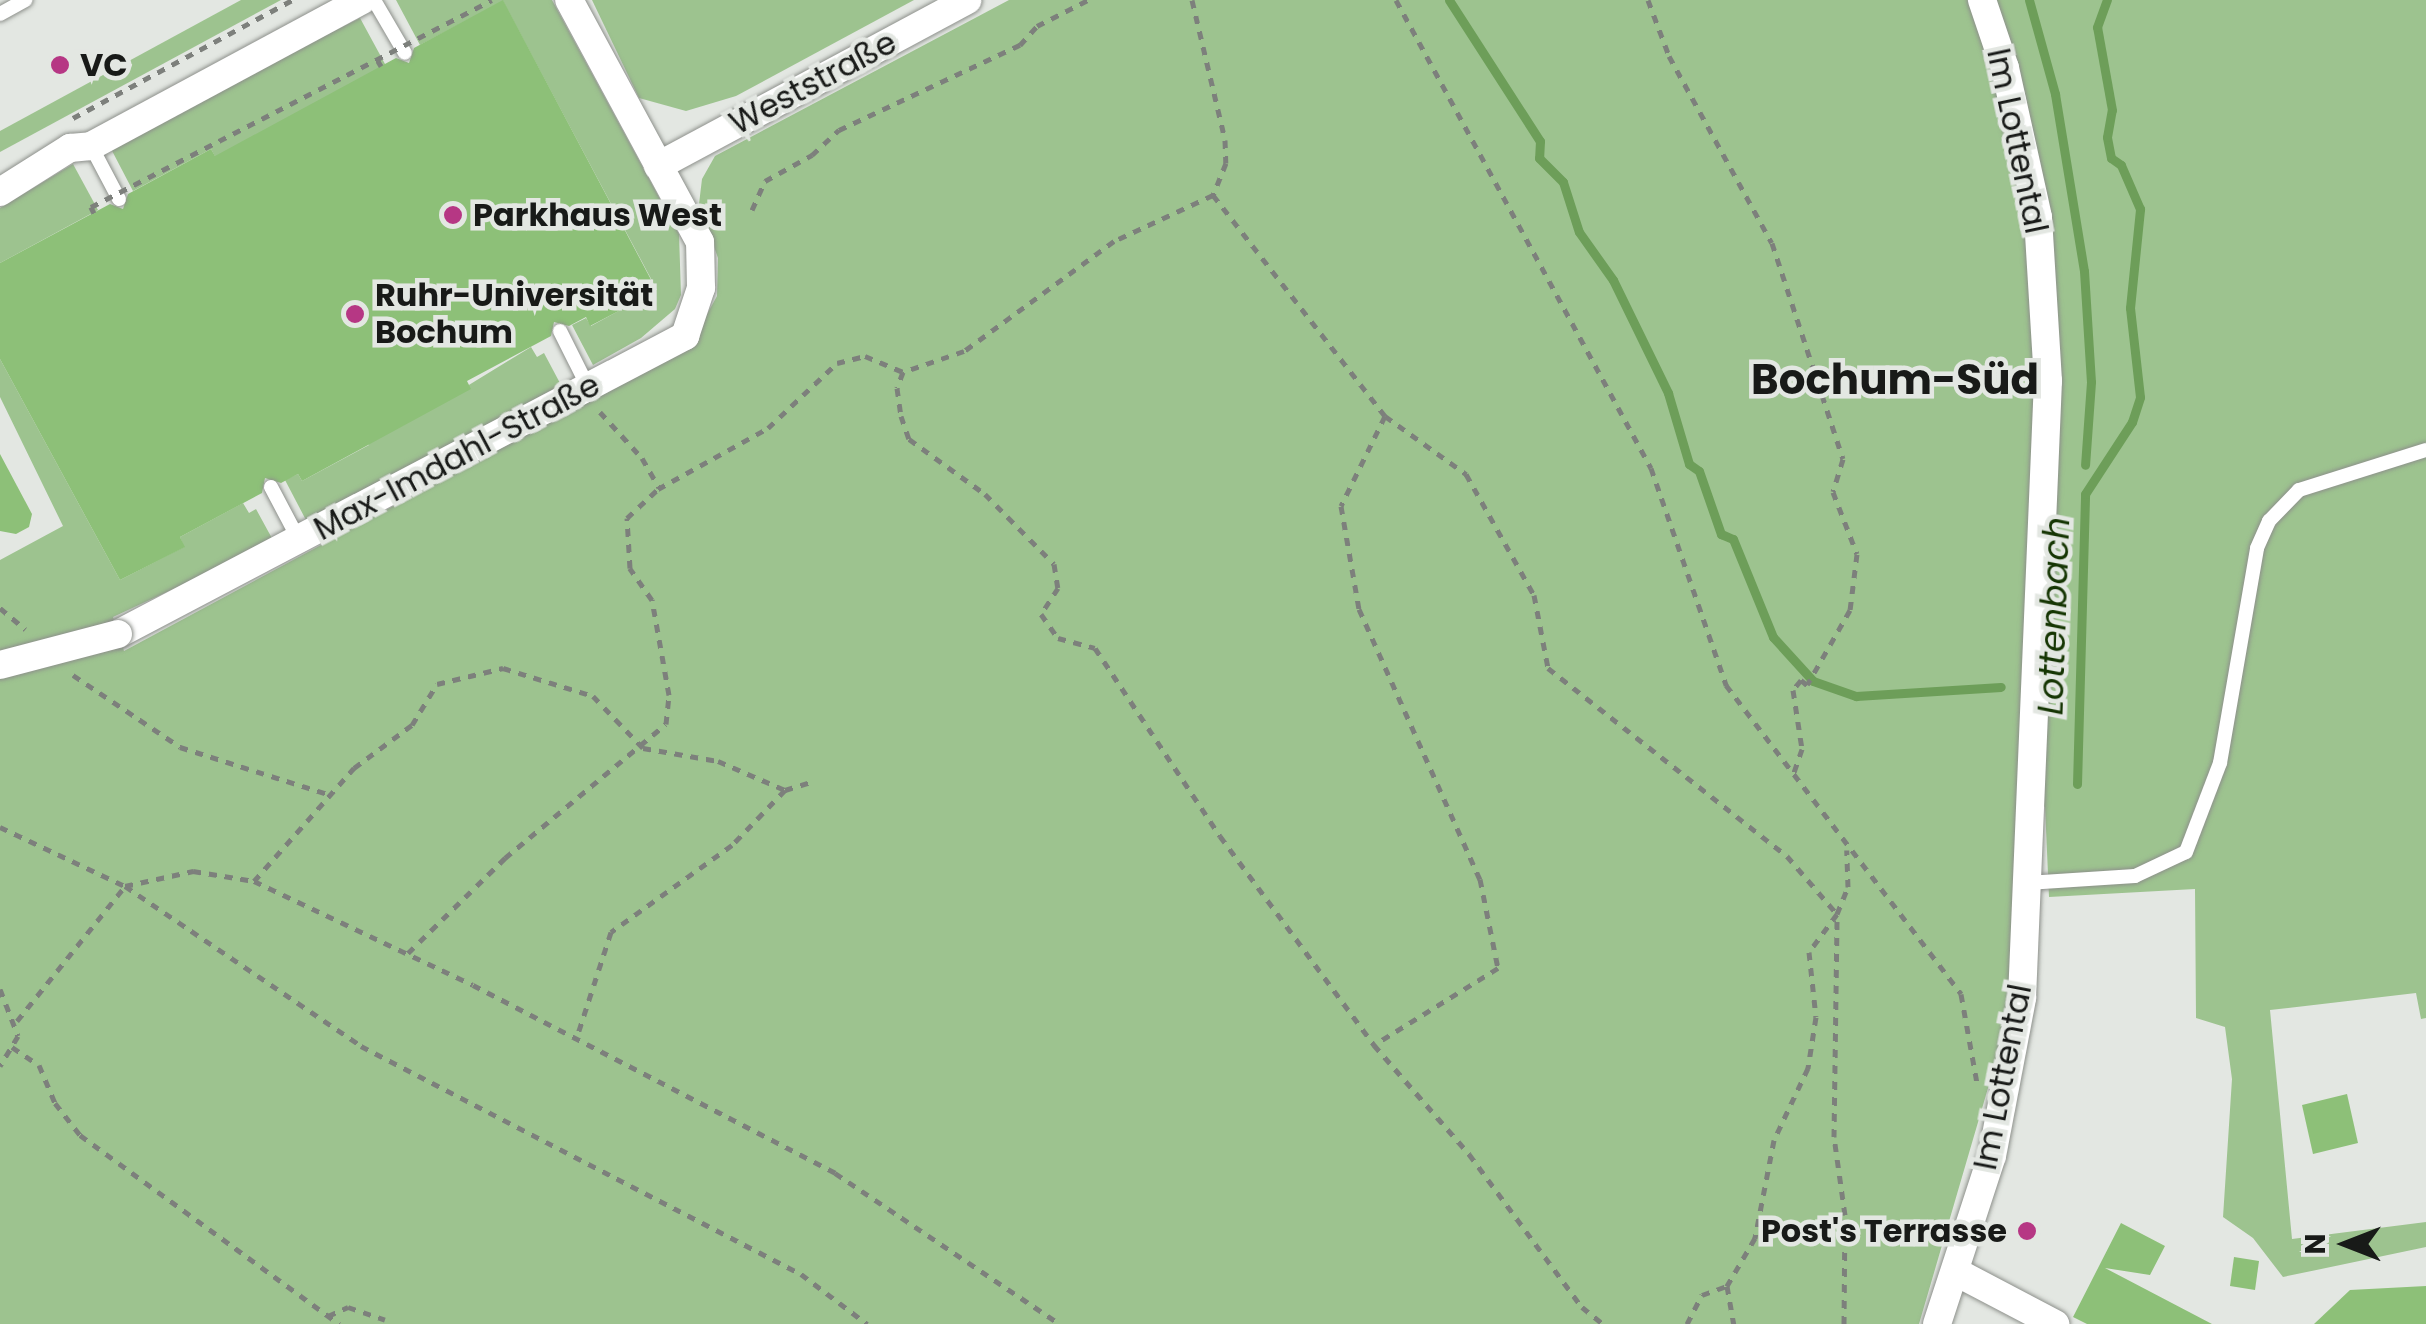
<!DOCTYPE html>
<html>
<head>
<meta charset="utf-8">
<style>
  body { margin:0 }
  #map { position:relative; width:2426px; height:1324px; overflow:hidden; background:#e3e7e2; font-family:Poppins,sans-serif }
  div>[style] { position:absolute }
  .green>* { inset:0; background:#9dc38f }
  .stream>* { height:9px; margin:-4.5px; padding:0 4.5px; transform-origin:4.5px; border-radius:4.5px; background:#6d9e59 }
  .building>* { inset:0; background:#8dc078 }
  .path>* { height:5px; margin-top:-2.5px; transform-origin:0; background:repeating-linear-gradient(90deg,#7d807c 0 8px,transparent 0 16px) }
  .roads { filter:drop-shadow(0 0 2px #8d908b) drop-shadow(0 0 2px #8d908b) }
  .service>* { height:14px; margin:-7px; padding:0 7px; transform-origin:7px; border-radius:7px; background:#fff }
  .minor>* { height:28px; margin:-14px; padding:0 14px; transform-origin:14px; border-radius:14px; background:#fff }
  .path-bridge>* { height:5px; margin-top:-2.5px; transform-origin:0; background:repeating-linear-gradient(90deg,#7d807c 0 8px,transparent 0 16px) }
  .bridges { filter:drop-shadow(0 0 2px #8d908b) drop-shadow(0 0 2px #8d908b) }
  .minor-bridge>* { height:28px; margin:-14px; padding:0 14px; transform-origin:14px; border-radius:14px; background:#fff }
  .dots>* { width:28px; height:28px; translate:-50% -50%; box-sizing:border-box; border:5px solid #e3e7e2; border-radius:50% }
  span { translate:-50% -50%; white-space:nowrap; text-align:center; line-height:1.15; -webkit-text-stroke:9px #e3e7e2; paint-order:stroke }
  .poi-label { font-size:32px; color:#181a18; font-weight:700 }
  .left { translate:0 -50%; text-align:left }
  .right { translate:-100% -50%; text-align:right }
  .street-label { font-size:32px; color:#181a18 }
  .water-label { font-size:35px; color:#153503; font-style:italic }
  .district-label { font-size:42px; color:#181a18; font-weight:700 }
  .north { position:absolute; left:2296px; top:1194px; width:100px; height:100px; -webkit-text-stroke:8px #e3e7e2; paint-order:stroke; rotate:270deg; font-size:28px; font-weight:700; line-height:40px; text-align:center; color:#181a18 }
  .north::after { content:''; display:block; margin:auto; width:35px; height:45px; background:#181a18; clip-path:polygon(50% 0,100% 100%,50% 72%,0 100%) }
</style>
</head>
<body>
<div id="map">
  <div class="green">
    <div style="clip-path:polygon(241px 0,281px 0,0 152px,0 131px)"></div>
    <div style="clip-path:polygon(396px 0,552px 0,679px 234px,681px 295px,675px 309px,641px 338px,593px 365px,572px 325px,586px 318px,591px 326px,657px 290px,503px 1px,420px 45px)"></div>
    <div style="clip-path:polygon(592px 0,914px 0,736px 96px,686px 111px,639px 98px)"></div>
    <div style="clip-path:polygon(1009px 0,2426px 0,2426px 1018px,2421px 1019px,2416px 993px,2270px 1010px,2292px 1239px,2426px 1222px,2426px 1247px,2283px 1277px,2253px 1238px,2223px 1217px,2232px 1079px,2225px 1027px,2196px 1018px,2195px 889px,2049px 897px,2045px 806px,2018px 843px,2012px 1006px,1919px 1324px,0 1324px,0 560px,63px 526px,0 397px,0 359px,120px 580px,184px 547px,180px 537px,243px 503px,249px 513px,256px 509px,274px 542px,113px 617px,124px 651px,689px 347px,717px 296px,718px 258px,699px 204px,702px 179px,715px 156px)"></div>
    <div style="clip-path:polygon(360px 18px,385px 64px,402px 426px,531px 347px,537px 357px,544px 353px,561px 385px,307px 522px,285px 480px,298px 474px,302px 481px,369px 445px,211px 149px,133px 191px,109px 145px)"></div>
    <div style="clip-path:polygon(73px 164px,98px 210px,0 263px,0 208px)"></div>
  </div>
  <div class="stream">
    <div style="left:1449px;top:0;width:168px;rotate:57.2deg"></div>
    <div style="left:1540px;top:141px;width:17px;rotate:93deg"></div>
    <div style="left:1539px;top:158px;width:34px;rotate:45deg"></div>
    <div style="left:1563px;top:182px;width:52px;rotate:72.3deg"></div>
    <div style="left:1579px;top:232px;width:59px;rotate:54.7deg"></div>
    <div style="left:1613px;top:280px;width:126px;rotate:64deg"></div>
    <div style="left:1668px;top:393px;width:74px;rotate:73.5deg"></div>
    <div style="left:1689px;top:464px;width:12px;rotate:35deg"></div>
    <div style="left:1699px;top:471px;width:67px;rotate:70.8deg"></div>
    <div style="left:1721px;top:534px;width:13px;rotate:23deg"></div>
    <div style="left:1733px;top:539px;width:106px;rotate:67.8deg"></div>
    <div style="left:1773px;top:637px;width:59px;rotate:47.7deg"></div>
    <div style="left:1813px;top:681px;width:46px;rotate:19.2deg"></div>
    <div style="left:1856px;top:696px;width:145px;rotate:-3.6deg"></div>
    <div style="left:2029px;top:0;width:98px;rotate:74.5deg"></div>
    <div style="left:2055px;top:94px;width:179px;rotate:80.7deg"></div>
    <div style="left:2084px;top:271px;width:111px;rotate:86.4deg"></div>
    <div style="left:2091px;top:382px;width:83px;rotate:94.1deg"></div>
    <div style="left:2077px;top:784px;width:290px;rotate:-88.4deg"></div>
    <div style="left:2085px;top:494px;width:86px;rotate:-56.9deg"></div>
    <div style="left:2132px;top:422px;width:26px;rotate:-72deg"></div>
    <div style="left:2140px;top:397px;width:90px;rotate:-96.4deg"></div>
    <div style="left:2130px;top:308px;width:100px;rotate:-84.2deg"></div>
    <div style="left:2140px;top:209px;width:48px;rotate:-113.4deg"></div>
    <div style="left:2121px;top:165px;width:12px;rotate:-145deg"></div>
    <div style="left:2111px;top:158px;width:21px;rotate:-101deg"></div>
    <div style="left:2107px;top:137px;width:27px;rotate:-80deg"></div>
    <div style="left:2112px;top:110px;width:84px;rotate:-100.2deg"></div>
    <div style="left:2097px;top:27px;width:29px;rotate:-70deg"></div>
  </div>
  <div class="building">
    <div style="clip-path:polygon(503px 0,657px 291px,590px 326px,586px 317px,569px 326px,554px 322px,551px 336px,467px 381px,471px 389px,302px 481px,298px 474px,281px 483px,265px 478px,262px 493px,180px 537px,185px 547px,120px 580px,0 359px,0 263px,110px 204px,123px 209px,128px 194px,211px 149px,215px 156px,396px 58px,409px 63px,414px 48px)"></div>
    <div style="clip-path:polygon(0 454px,32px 514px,29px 527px,16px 534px,0 531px)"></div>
    <div style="clip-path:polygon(2347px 1094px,2358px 1143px,2313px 1154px,2302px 1105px)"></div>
    <div style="clip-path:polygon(2121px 1223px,2165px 1246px,2150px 1275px,2105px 1268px,2212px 1324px,2087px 1324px,2073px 1317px)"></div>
    <div style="clip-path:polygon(2234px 1257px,2259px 1261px,2255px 1290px,2230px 1286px)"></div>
    <div style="clip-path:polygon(2426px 1286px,2426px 1324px,2314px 1324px,2350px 1290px)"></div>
  </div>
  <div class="path">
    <div style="left:1192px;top:0;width:144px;rotate:76.7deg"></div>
    <div style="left:1225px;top:140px;width:23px;rotate:88deg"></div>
    <div style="left:1226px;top:163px;width:35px;rotate:112deg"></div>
    <div style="left:1213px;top:195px;width:280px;rotate:52.1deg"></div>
    <div style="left:1385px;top:416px;width:100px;rotate:116.1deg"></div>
    <div style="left:1341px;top:506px;width:105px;rotate:80.1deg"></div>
    <div style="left:1359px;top:609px;width:296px;rotate:65.9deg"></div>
    <div style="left:1480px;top:879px;width:91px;rotate:78.6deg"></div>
    <div style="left:1498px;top:968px;width:146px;rotate:148.2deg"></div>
    <div style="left:1374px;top:1045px;width:145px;rotate:48.9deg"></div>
    <div style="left:1469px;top:1154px;width:190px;rotate:53.6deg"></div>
    <div style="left:1582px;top:1307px;width:27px;rotate:39deg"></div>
    <div style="left:1396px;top:0;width:533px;rotate:61.42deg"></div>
    <div style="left:1651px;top:468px;width:230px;rotate:70.9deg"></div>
    <div style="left:1726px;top:685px;width:388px;rotate:52.7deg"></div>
    <div style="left:1961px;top:994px;width:90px;rotate:79.8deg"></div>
    <div style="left:1648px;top:0;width:60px;rotate:69.4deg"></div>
    <div style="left:1669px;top:56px;width:213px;rotate:61.2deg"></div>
    <div style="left:1772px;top:243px;width:227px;rotate:71.8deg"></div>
    <div style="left:1843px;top:459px;width:34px;rotate:107deg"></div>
    <div style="left:1833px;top:492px;width:66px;rotate:68.8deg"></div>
    <div style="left:1857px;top:554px;width:56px;rotate:97.1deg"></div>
    <div style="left:1850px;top:610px;width:86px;rotate:119.8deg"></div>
    <div style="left:1807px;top:685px;width:8px;rotate:-140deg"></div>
    <div style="left:1801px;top:680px;width:13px;rotate:129deg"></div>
    <div style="left:1793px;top:690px;width:60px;rotate:81.3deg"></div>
    <div style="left:1802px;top:749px;width:28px;rotate:109deg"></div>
    <div style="left:378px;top:61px;width:6px;rotate:59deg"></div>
    <div style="left:73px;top:118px;width:249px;rotate:-28.3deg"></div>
    <div style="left:1213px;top:195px;width:109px;rotate:155.1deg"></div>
    <div style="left:1114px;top:241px;width:186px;rotate:143.7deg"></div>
    <div style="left:964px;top:351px;width:65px;rotate:161deg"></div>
    <div style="left:903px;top:372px;width:17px;rotate:111deg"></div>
    <div style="left:897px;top:388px;width:28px;rotate:82deg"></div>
    <div style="left:901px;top:416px;width:24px;rotate:71deg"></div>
    <div style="left:909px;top:439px;width:94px;rotate:35.9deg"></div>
    <div style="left:985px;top:494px;width:98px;rotate:45.4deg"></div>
    <div style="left:1054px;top:564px;width:24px;rotate:81deg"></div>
    <div style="left:1058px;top:588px;width:31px;rotate:123deg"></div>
    <div style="left:1041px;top:614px;width:29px;rotate:55deg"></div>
    <div style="left:1058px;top:638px;width:38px;rotate:15deg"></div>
    <div style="left:1095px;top:648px;width:226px;rotate:56.4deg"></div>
    <div style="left:1220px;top:836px;width:260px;rotate:53.6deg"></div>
    <div style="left:752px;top:210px;width:32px;rotate:-66deg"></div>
    <div style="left:765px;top:181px;width:54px;rotate:-29deg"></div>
    <div style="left:812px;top:155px;width:37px;rotate:-43deg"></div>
    <div style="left:839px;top:130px;width:200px;rotate:-25.2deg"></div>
    <div style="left:1020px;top:45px;width:25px;rotate:-48deg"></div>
    <div style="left:1037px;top:26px;width:57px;rotate:-27deg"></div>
    <div style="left:600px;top:412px;width:62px;rotate:47.6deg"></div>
    <div style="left:642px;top:458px;width:34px;rotate:60deg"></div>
    <div style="left:1385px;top:416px;width:100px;rotate:35.6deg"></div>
    <div style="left:1466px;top:474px;width:139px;rotate:60.7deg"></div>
    <div style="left:1534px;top:595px;width:74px;rotate:79.1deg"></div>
    <div style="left:1548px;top:668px;width:304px;rotate:38.2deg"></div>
    <div style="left:1787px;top:856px;width:77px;rotate:49.2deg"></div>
    <div style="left:1837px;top:914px;width:47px;rotate:126.4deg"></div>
    <div style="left:1809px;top:952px;width:65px;rotate:83.9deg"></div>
    <div style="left:1816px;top:1017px;width:52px;rotate:98.9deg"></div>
    <div style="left:1808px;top:1068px;width:80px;rotate:115.3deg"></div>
    <div style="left:1774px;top:1140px;width:100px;rotate:101deg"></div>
    <div style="left:1755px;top:1238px;width:56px;rotate:120.3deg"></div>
    <div style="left:0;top:608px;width:33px;rotate:40deg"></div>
    <div style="left:73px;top:675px;width:129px;rotate:33.9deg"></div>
    <div style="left:180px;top:747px;width:157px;rotate:17.7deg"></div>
    <div style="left:785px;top:790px;width:30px;rotate:-17deg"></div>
    <div style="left:0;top:827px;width:138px;rotate:25.3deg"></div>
    <div style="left:125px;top:886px;width:285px;rotate:34.1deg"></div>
    <div style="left:361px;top:1046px;width:496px;rotate:27.4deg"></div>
    <div style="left:801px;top:1274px;width:83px;rotate:37.1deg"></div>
    <div style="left:254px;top:881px;width:242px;rotate:25.4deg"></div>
    <div style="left:473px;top:985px;width:408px;rotate:27.4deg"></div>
    <div style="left:835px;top:1173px;width:271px;rotate:33.9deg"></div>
    <div style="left:408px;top:953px;width:136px;rotate:-44.4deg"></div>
    <div style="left:505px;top:858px;width:209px;rotate:-39.8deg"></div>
    <div style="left:666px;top:724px;width:29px;rotate:-84deg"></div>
    <div style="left:669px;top:695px;width:97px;rotate:-100.1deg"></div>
    <div style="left:652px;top:600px;width:39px;rotate:-125deg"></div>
    <div style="left:630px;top:568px;width:50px;rotate:-93.4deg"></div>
    <div style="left:627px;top:518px;width:42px;rotate:-43.1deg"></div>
    <div style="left:658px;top:489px;width:126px;rotate:-29deg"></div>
    <div style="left:768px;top:428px;width:95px;rotate:-43.3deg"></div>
    <div style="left:837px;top:363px;width:29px;rotate:-14deg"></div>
    <div style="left:865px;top:356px;width:41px;rotate:22.8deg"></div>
    <div style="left:0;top:989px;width:50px;rotate:69deg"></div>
    <div style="left:18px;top:1036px;width:35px;rotate:121deg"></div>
    <div style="left:17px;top:1021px;width:173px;rotate:-51.3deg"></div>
    <div style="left:125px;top:886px;width:70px;rotate:-12.4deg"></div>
    <div style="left:193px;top:871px;width:62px;rotate:9.3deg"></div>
    <div style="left:254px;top:881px;width:151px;rotate:-48.5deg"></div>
    <div style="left:354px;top:768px;width:72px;rotate:-36.6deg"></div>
    <div style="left:412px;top:725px;width:48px;rotate:-58.6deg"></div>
    <div style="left:437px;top:684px;width:68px;rotate:-13.6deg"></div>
    <div style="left:503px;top:668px;width:94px;rotate:17.3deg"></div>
    <div style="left:593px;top:696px;width:72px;rotate:46.1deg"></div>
    <div style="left:643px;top:748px;width:76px;rotate:9.8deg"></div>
    <div style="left:718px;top:761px;width:73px;rotate:23.4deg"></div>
    <div style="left:785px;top:790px;width:76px;rotate:133.9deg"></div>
    <div style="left:732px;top:845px;width:149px;rotate:144.3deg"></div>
    <div style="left:611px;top:932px;width:114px;rotate:108deg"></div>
    <div style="left:12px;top:1047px;width:32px;rotate:34deg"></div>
    <div style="left:39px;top:1065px;width:41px;rotate:67.2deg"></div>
    <div style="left:55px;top:1103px;width:41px;rotate:52deg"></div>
    <div style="left:80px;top:1135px;width:321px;rotate:36.1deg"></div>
    <div style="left:328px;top:1316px;width:22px;rotate:-24deg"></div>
    <div style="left:348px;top:1307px;width:39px;rotate:19deg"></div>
    <div style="left:1687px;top:1324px;width:33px;rotate:-63deg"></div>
    <div style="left:1702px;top:1295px;width:27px;rotate:-20deg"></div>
    <div style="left:1727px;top:1286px;width:39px;rotate:80deg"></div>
    <div style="left:1844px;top:1324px;width:109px;rotate:-89.5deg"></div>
    <div style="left:1845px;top:1215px;width:79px;rotate:-98deg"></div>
    <div style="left:1834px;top:1137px;width:223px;rotate:-89.2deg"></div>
    <div style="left:1837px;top:914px;width:29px;rotate:-68deg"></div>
    <div style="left:1848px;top:887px;width:37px;rotate:-92deg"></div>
  </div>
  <div class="roads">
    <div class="service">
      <div style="left:374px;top:0;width:61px;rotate:59.7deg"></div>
      <div style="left:0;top:14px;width:29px;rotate:-29deg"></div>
      <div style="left:91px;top:146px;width:60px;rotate:62.2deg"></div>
      <div style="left:560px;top:331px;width:63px;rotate:63.4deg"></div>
      <div style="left:271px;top:487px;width:60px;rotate:62.2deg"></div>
      <div style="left:2027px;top:883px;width:108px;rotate:-3.7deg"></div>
      <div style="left:2135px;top:876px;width:56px;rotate:-25.2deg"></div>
      <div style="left:2186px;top:852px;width:95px;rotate:-69.1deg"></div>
      <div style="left:2220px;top:763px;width:218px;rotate:-80.2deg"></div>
      <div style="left:2257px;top:548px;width:30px;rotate:-66deg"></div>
      <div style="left:2269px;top:521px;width:43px;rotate:-45.9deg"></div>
      <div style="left:2299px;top:490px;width:133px;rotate:-17.5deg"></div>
    </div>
    <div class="minor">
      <div style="left:658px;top:166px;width:351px;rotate:-28.2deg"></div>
      <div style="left:0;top:192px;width:83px;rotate:-32.2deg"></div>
      <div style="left:70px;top:148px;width:21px;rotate:-5deg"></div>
      <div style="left:91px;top:146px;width:308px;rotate:-28.3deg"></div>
      <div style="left:118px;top:634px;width:641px;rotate:-27.73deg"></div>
      <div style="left:685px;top:336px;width:51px;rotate:-71.6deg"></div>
      <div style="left:701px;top:288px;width:46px;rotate:-91.2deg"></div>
      <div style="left:700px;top:242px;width:275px;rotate:-118.4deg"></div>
      <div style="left:1958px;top:1273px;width:110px;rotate:27.7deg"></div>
      <div style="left:1937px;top:1324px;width:177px;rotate:-71.9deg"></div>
      <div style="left:1992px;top:1156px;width:161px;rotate:-79.2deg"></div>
      <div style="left:2022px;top:998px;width:618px;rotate:-87.59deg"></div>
      <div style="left:2048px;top:381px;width:164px;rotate:-93.5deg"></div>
      <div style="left:2038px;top:217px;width:153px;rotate:-102.5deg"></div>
      <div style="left:2005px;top:68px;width:72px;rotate:-108.7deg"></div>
    </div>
  </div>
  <div class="path-bridge">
    <div style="left:94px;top:213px;width:7px;rotate:-117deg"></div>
    <div style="left:91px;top:207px;width:451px;rotate:-27.3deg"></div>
  </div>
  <div class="bridges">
    <div class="minor-bridge">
      <div style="left:0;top:665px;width:122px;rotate:-14.7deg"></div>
    </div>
  </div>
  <div class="dots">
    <div style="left:60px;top:65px;background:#b63784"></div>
    <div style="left:453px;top:215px;background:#b63784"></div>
    <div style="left:355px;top:314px;background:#b63784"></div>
    <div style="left:2027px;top:1231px;background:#b63784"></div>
  </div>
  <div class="poi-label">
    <span class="left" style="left:80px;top:65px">VC</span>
    <span class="left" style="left:473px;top:215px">Parkhaus West</span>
    <span class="left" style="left:375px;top:314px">Ruhr-Universität<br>Bochum</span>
    <span class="right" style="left:2007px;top:1231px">Post's Terrasse</span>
  </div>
  <div class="street-label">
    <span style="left:813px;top:83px;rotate:-28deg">Weststraße</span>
    <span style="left:2017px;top:141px;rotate:78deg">Im Lottental</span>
    <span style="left:457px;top:457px;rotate:-28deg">Max-Imdahl-Straße</span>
    <span style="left:2003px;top:1077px;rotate:-79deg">Im Lottental</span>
  </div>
  <div class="water-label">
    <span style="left:2054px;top:616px;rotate:-88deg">Lottenbach</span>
  </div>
  <div class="district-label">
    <span style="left:1895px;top:380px">Bochum-Süd</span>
  </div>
  <div class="north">N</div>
</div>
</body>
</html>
